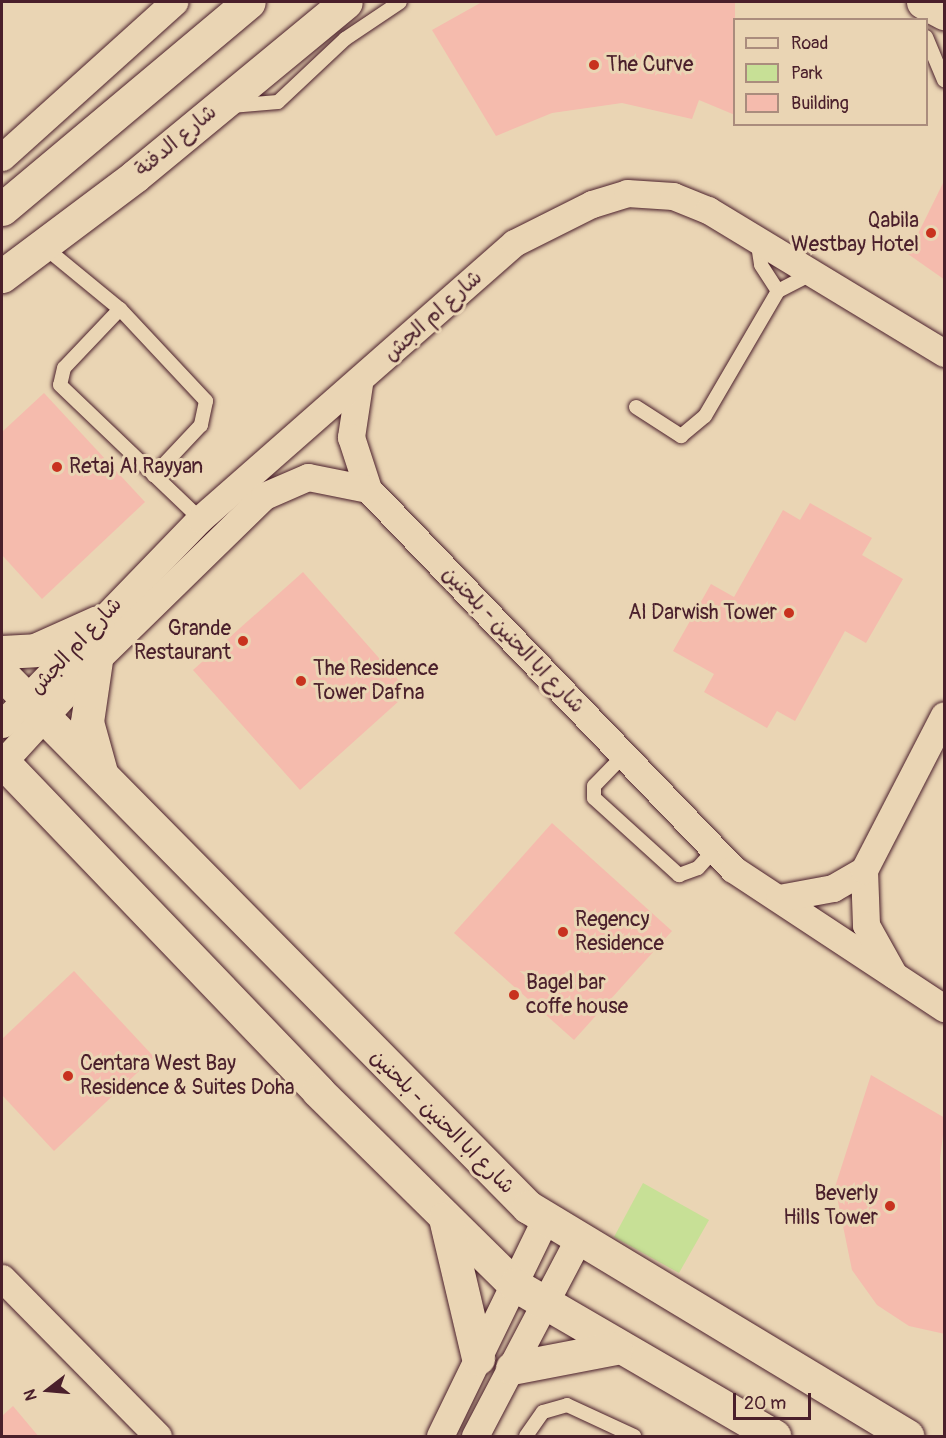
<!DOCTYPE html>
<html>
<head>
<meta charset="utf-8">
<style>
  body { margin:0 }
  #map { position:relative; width:946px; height:1438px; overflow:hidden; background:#ead5b4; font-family:Pangolin,"Playpen Sans Arabic",sans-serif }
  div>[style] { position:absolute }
  .green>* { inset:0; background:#c7e096 }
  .building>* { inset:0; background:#f5bbad }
  .roads { filter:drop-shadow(0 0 2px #4a1f2b) drop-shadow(0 0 2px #4a1f2b) }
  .service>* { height:14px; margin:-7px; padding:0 7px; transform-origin:7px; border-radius:7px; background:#ead5b4 }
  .minor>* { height:27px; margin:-13.5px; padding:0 13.5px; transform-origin:13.5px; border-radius:13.5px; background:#ead5b4 }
  .tertiary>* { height:33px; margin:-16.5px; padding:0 16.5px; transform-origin:16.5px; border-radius:16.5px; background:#ead5b4 }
  .secondary>* { height:33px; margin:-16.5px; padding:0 16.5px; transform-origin:16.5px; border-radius:16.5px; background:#ead5b4 }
  .dots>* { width:16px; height:16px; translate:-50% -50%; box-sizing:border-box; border:3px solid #ead5b4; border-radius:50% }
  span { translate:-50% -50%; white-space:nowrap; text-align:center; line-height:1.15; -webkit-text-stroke:6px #ead5b4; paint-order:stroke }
  .poi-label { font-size:21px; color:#4a1f2b }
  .left { translate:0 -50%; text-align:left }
  .right { translate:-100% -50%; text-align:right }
  .street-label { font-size:21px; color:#4a1f2b }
  .frame { position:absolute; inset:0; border:3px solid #4a1f2b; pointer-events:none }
  .legend { position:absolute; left:733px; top:18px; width:195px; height:108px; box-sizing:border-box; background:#ead5b4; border:2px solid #aa8c7d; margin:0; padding:8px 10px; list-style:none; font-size:18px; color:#4a1f2b }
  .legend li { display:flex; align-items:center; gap:12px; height:30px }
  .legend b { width:30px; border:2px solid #aa8c7d }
  .north { position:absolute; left:18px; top:1360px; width:60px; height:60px; -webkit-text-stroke:4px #ead5b4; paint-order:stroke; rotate:254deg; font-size:16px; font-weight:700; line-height:24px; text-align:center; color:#4a1f2b }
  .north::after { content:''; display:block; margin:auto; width:21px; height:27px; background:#4a1f2b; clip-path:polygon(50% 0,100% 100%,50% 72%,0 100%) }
  .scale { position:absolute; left:733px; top:1393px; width:78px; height:27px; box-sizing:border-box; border:3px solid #4a1f2b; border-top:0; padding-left:8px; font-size:18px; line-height:21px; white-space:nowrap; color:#4a1f2b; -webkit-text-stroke:4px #ead5b4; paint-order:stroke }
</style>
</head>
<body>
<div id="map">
  <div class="green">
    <div style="clip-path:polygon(643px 1183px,709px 1220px,679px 1273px,614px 1237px)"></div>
  </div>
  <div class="building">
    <div style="clip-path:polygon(482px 2px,735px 2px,735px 115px,699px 100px,692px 119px,622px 103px,552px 113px,496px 136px,432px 30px)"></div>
    <div style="clip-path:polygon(945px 179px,945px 280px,908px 254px)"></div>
    <div style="clip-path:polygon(44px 393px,145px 502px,42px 599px,2px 555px,2px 432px)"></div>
    <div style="clip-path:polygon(810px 503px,872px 538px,862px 555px,903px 579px,866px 643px,845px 631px,795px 721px,777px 711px,767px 728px,704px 692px,714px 674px,673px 651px,711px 584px,734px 597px,783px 510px,800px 520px)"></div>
    <div style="clip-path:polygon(303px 572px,409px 692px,300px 790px,193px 670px)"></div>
    <div style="clip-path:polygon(552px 823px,672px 931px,574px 1040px,454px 933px)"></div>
    <div style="clip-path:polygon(74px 971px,154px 1057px,54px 1151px,2px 1095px,2px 1039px)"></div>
    <div style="clip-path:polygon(871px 1075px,945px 1118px,940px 1159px,945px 1334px,909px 1326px,877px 1305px,852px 1270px,835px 1187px)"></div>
    <div style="clip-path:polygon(13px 1406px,39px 1437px,2px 1437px,2px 1416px)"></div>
  </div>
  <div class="roads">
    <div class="service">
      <div style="left:926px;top:37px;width:47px;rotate:67.3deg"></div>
      <div style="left:231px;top:106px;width:47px;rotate:-4.9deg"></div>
      <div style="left:278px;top:102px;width:92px;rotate:-43.2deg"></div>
      <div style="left:345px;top:39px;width:66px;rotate:-33.9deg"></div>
      <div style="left:757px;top:239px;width:26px;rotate:81deg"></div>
      <div style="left:761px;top:265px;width:31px;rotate:57deg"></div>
      <div style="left:778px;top:291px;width:42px;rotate:-27.2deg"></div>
      <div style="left:42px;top:245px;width:101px;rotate:39.4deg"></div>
      <div style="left:120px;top:309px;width:126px;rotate:46.9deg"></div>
      <div style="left:206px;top:401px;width:25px;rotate:102deg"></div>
      <div style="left:201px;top:425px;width:69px;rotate:133.2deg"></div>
      <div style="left:120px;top:309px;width:81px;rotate:133.5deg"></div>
      <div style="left:64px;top:368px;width:17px;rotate:103deg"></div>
      <div style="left:60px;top:385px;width:194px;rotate:43.7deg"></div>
      <div style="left:636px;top:407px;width:54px;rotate:32.8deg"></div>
      <div style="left:681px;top:436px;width:31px;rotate:-40deg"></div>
      <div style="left:705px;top:416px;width:145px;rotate:-59.7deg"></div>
      <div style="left:624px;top:755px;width:43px;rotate:134.1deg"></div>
      <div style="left:594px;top:786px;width:12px;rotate:90deg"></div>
      <div style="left:594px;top:798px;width:115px;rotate:42.2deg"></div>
      <div style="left:679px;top:875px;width:20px;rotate:-20deg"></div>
      <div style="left:698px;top:868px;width:24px;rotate:-48deg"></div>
      <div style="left:526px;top:1436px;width:29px;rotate:-55deg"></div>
      <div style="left:543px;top:1412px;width:25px;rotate:-16deg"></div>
      <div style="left:567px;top:1405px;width:74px;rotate:24.8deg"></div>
    </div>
    <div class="minor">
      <div style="left:2px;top:157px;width:232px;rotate:-42deg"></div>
      <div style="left:359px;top:384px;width:54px;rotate:98.6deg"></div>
      <div style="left:351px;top:437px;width:55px;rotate:71.9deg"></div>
      <div style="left:368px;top:489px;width:527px;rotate:46.15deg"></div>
      <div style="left:733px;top:869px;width:253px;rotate:33.4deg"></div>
      <div style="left:2px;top:724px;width:285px;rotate:-46deg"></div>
      <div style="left:200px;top:519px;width:418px;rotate:-41.3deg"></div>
      <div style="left:514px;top:243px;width:87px;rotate:-26.6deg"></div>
      <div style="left:592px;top:204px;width:37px;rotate:-17deg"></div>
      <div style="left:627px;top:193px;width:46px;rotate:3.7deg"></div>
      <div style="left:673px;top:196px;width:38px;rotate:22deg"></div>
      <div style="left:708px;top:210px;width:276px;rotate:31.2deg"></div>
      <div style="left:3px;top:762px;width:138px;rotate:-47.6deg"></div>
      <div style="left:96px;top:660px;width:235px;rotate:-44.3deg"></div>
      <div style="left:264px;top:496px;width:48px;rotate:-23.4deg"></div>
      <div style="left:308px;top:477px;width:61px;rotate:11.3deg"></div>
      <div style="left:864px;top:870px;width:55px;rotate:87.9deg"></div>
      <div style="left:866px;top:925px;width:57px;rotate:60.8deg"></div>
      <div style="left:779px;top:898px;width:55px;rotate:-10.5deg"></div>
      <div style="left:833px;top:888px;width:36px;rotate:-30deg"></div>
      <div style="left:864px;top:870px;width:174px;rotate:-62.7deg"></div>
      <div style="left:2px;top:1278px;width:222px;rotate:45.4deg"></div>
      <div style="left:440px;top:1436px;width:240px;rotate:-64.1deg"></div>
      <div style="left:475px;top:1436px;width:221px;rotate:-62.3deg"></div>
    </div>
    <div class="tertiary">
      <div style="left:2px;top:652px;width:33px;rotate:-3deg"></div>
      <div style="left:35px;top:650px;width:69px;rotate:-24deg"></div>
      <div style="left:96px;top:660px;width:63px;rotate:98.3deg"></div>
      <div style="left:87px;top:722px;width:52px;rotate:74.4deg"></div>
      <div style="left:2px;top:674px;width:749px;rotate:45.38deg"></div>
      <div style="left:528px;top:1207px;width:443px;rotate:31.1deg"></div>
      <div style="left:2px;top:761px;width:457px;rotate:46.2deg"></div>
      <div style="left:318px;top:1091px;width:276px;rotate:44.6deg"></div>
      <div style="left:515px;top:1285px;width:300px;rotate:30.2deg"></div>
      <div style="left:445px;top:1218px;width:144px;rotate:76.7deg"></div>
      <div style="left:512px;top:1368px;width:106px;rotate:-10.9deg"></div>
    </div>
    <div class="secondary">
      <div style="left:923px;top:2px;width:24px;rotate:28deg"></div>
      <div style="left:2px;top:209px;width:322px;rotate:-40deg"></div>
      <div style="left:2px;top:276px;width:166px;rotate:-36.9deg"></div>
      <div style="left:135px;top:176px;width:273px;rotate:-39.5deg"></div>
    </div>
  </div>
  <div class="dots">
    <div style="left:594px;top:65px;background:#c8321e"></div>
    <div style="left:931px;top:233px;background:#c8321e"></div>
    <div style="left:57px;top:467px;background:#c8321e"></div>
    <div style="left:789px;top:613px;background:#c8321e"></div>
    <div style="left:243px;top:641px;background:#c8321e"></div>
    <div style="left:301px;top:681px;background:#c8321e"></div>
    <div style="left:563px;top:932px;background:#c8321e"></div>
    <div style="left:514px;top:995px;background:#c8321e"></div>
    <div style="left:68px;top:1076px;background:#c8321e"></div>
    <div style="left:890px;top:1206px;background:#c8321e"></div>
  </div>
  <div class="poi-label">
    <span class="left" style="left:606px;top:65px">The Curve</span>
    <span class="right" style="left:919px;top:233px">Qabila<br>Westbay Hotel</span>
    <span class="left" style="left:69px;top:467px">Retaj Al Rayyan</span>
    <span class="right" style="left:777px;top:613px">Al Darwish Tower</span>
    <span class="right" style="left:231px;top:641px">Grande<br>Restaurant</span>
    <span class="left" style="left:313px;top:681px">The Residence<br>Tower Dafna</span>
    <span class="left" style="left:575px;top:932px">Regency<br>Residence</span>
    <span class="left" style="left:526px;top:995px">Bagel bar<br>coffe house</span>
    <span class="left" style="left:80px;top:1076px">Centara West Bay<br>Residence &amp; Suites Doha</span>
    <span class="right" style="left:878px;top:1206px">Beverly<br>Hills Tower</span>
  </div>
  <div class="street-label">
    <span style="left:176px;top:141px;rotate:-40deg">شارع الدفنة</span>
    <span style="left:433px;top:316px;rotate:-42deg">شارع ام الجش</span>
    <span style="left:513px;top:640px;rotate:46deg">شارع ابا الحنين - بلحنين</span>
    <span style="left:76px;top:646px;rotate:-47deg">شارع ام الجش</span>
    <span style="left:442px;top:1122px;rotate:45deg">شارع ابا الحنين - بلحنين</span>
  </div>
  <div class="frame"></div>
  <ul class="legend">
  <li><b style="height:8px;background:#ead5b4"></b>Road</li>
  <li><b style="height:16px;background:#c7e096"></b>Park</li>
  <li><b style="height:16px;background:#f5bbad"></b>Building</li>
  </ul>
  <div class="north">N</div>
  <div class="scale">20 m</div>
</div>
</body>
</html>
